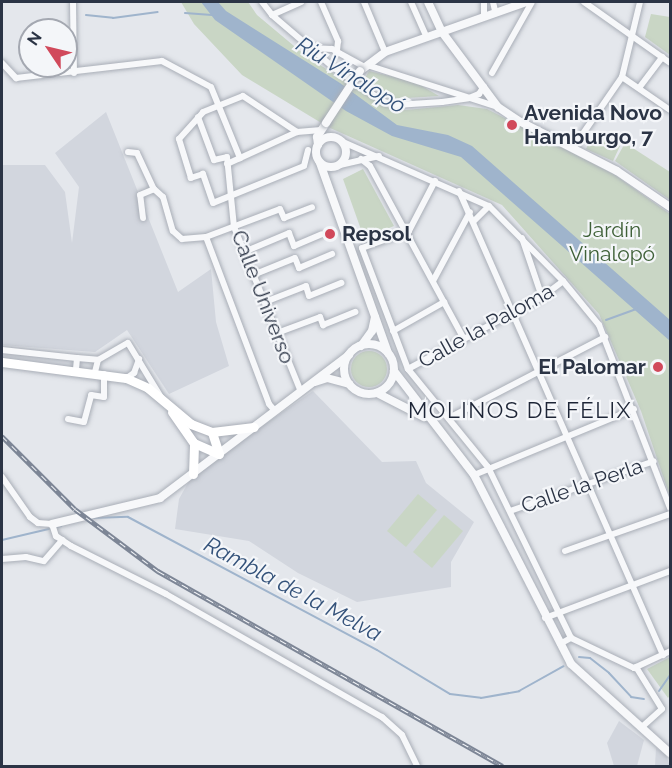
<!DOCTYPE html>
<html>
<head>
<meta charset="utf-8">
<style>
  body { margin:0 }
  #map { position:relative; width:672px; height:768px; overflow:hidden; background:#e4e7ec; font-family:Raleway,sans-serif }
  div>[style] { position:absolute }
  .built>* { inset:0; background:#d2d6de }
  .green>* { inset:0; background:#c9d6c5 }
  .round { border-radius:50% }
  .water>* { inset:0; background:#9fb4cc }
  .stream>* { height:2px; margin:-1px; padding:0 1px; transform-origin:1px; border-radius:1px; background:#9fb4cc }
  .roads { filter:drop-shadow(0 0 2px #a9aeb7) drop-shadow(0 0 2px #a9aeb7) }
  .minor>* { height:6px; margin:-3px; padding:0 3px; transform-origin:3px; border-radius:3px; background:#f7f8fa }
  .tertiary>* { height:8px; margin:-4px; padding:0 4px; transform-origin:4px; border-radius:4px; background:#f7f8fa }
  .tertiary>.ring { margin:-4px; padding:0; box-sizing:content-box; background:none; border:8px solid #f7f8fa; border-radius:50% }
  .secondary>* { height:9px; margin:-4.5px; padding:0 4.5px; transform-origin:4.5px; border-radius:4.5px; background:#fff }
  .rail>* { height:4.5px; margin-top:-2.25px; transform-origin:0; background:repeating-linear-gradient(90deg,#f4f6f9 0 7px,#7d8696 0 14px); box-sizing:border-box; border-block:2px solid #7d8696 }
  .bridges { filter:drop-shadow(0 0 2px #a9aeb7) drop-shadow(0 0 2px #a9aeb7) }
  .tertiary-bridge>* { height:8px; margin:-4px; padding:0 4px; transform-origin:4px; border-radius:4px; background:#f7f8fa }
  .dots>* { width:16px; height:16px; translate:-50% -50%; box-sizing:border-box; border:3px solid #f4f6f9; border-radius:50% }
  span { translate:-50% -50%; white-space:nowrap; text-align:center; line-height:1.15; -webkit-text-stroke:4.5px #f4f6f9; paint-order:stroke }
  .poi-label { font-size:21px; color:#2b3445; font-weight:700 }
  .left { translate:0 -50%; text-align:left }
  .right { translate:-100% -50%; text-align:right }
  .park-label { font-size:21px; color:#3f6138 }
  .street-label { font-size:21px; color:#2b3445 }
  .water-label { font-size:22px; color:#34527a; font-style:italic }
  .neighbourhood-label { font-size:22px; color:#1d2536; letter-spacing:1.5px }
  .frame { position:absolute; inset:0; border:3px solid #2b3445; pointer-events:none }
  .north { position:absolute; left:18px; top:18px; width:60px; height:60px; box-sizing:border-box; background:#f4f6f9; border:2px solid #a4a8b1; border-radius:50%; rotate:305deg; font-size:16px; font-weight:700; line-height:24px; text-align:center; color:#2b3445 }
  .north::after { content:''; display:block; margin:auto; width:21px; height:27px; background:#d1495b; clip-path:polygon(50% 0,100% 100%,50% 72%,0 100%) }
</style>
</head>
<body>
<div id="map">
  <div class="built">
    <div style="clip-path:polygon(106px 112px,178px 292px,211px 269px,216px 322px,229px 366px,169px 394px,127px 330px,95px 352px,2px 345px,2px 165px,45px 165px,65px 192px,72px 243px,79px 187px,55px 153px)"></div>
    <div style="clip-path:polygon(313px 391px,382px 462px,416px 461px,426px 483px,474px 522px,451px 562px,451px 587px,357px 602px,298px 573px,249px 541px,175px 529px,179px 499px,193px 474px)"></div>
    <div style="clip-path:polygon(619px 721px,644px 740px,637px 766px,614px 766px,607px 743px)"></div>
    <div style="clip-path:polygon(656px 748px,666px 755px,670px 766px,655px 766px)"></div>
  </div>
  <div class="green">
    <div style="clip-path:polygon(181px 2px,248px 2px,257px 15px,306px 56px,386px 107px,406px 110px,458px 105px,487px 109px,615px 175px,670px 214px,670px 497px,641px 411px,599px 314px,502px 205px,328px 127px,242px 75px,194px 24px)"></div>
    <div style="clip-path:polygon(651px 14px,670px 17px,670px 55px,645px 37px)"></div>
    <div style="clip-path:polygon(369px 71px,415px 82px,439px 96px,391px 99px,364px 80px)"></div>
    <div style="clip-path:polygon(594px 133px,620px 146px,613px 161px,586px 149px)"></div>
    <div style="clip-path:polygon(625px 143px,670px 172px,670px 200px,615px 161px)"></div>
    <div style="clip-path:polygon(363px 169px,394px 226px,364px 238px,343px 179px)"></div>
    <div class="round" style="left:351px;top:351px;width:36px;height:36px"></div>
    <div style="clip-path:polygon(418px 494px,437px 510px,406px 547px,387px 531px)"></div>
    <div style="clip-path:polygon(444px 515px,463px 531px,432px 568px,413px 552px)"></div>
    <div style="clip-path:polygon(670px 657px,670px 695px,668px 698px,647px 669px)"></div>
  </div>
  <div class="water">
    <div style="clip-path:polygon(201px 2px,218px 2px,226px 11px,340px 83px,397px 125px,448px 135px,472px 146px,670px 320px,670px 341px,461px 157px,392px 136px,346px 111px,215px 20px)"></div>
  </div>
  <div class="stream">
    <div style="left:185px;top:13px;width:27px;rotate:4deg"></div>
    <div style="left:86px;top:15px;width:27px;rotate:6deg"></div>
    <div style="left:113px;top:18px;width:45px;rotate:-7.6deg"></div>
    <div style="left:606px;top:320px;width:33px;rotate:-20deg"></div>
    <div style="left:92px;top:518px;width:36px;rotate:-2deg"></div>
    <div style="left:128px;top:517px;width:282px;rotate:28.1deg"></div>
    <div style="left:377px;top:650px;width:85px;rotate:31.1deg"></div>
    <div style="left:450px;top:694px;width:31px;rotate:7deg"></div>
    <div style="left:481px;top:698px;width:39px;rotate:-10deg"></div>
    <div style="left:519px;top:691px;width:51px;rotate:-29.1deg"></div>
    <div style="left:2px;top:540px;width:61px;rotate:-13.3deg"></div>
    <div style="left:579px;top:657px;width:11px;rotate:5deg"></div>
    <div style="left:590px;top:658px;width:24px;rotate:38deg"></div>
    <div style="left:609px;top:673px;width:33px;rotate:47deg"></div>
    <div style="left:631px;top:697px;width:13px;rotate:9deg"></div>
    <div style="left:659px;top:691px;width:19px;rotate:-55deg"></div>
  </div>
  <div class="roads">
    <div class="minor">
      <div style="left:73px;top:2px;width:71px;rotate:89.2deg"></div>
      <div style="left:262px;top:2px;width:16px;rotate:52deg"></div>
      <div style="left:272px;top:15px;width:82px;rotate:40.5deg"></div>
      <div style="left:334px;top:68px;width:60px;rotate:34.2deg"></div>
      <div style="left:384px;top:102px;width:12px;rotate:14deg"></div>
      <div style="left:396px;top:105px;width:46px;rotate:-3.7deg"></div>
      <div style="left:442px;top:102px;width:27px;rotate:-8deg"></div>
      <div style="left:469px;top:98px;width:11px;rotate:-22deg"></div>
      <div style="left:479px;top:94px;width:9px;rotate:-58deg"></div>
      <div style="left:321px;top:2px;width:43px;rotate:66.4deg"></div>
      <div style="left:338px;top:41px;width:10px;rotate:96deg"></div>
      <div style="left:364px;top:2px;width:54px;rotate:67.2deg"></div>
      <div style="left:411px;top:2px;width:39px;rotate:66deg"></div>
      <div style="left:484px;top:2px;width:13px;rotate:90deg"></div>
      <div style="left:493px;top:2px;width:9px;rotate:77deg"></div>
      <div style="left:584px;top:2px;width:105px;rotate:35.3deg"></div>
      <div style="left:272px;top:15px;width:32px;rotate:-24deg"></div>
      <div style="left:311px;top:48px;width:21px;rotate:3deg"></div>
      <div style="left:332px;top:49px;width:35px;rotate:29deg"></div>
      <div style="left:2px;top:63px;width:21px;rotate:47deg"></div>
      <div style="left:16px;top:78px;width:147px;rotate:-6.6deg"></div>
      <div style="left:162px;top:61px;width:55px;rotate:28deg"></div>
      <div style="left:211px;top:87px;width:77px;rotate:67.8deg"></div>
      <div style="left:367px;top:65px;width:138px;rotate:17.8deg"></div>
      <div style="left:492px;top:73px;width:81px;rotate:-60.6deg"></div>
      <div style="left:622px;top:77px;width:58px;rotate:34.5deg"></div>
      <div style="left:639px;top:88px;width:39px;rotate:-53deg"></div>
      <div style="left:198px;top:117px;width:46px;rotate:69.6deg"></div>
      <div style="left:214px;top:160px;width:13px;rotate:-13deg"></div>
      <div style="left:227px;top:157px;width:70px;rotate:84.3deg"></div>
      <div style="left:234px;top:227px;width:178px;rotate:67.9deg"></div>
      <div style="left:343px;top:142px;width:159px;rotate:23.7deg"></div>
      <div style="left:489px;top:206px;width:105px;rotate:45.4deg"></div>
      <div style="left:563px;top:281px;width:57px;rotate:50.7deg"></div>
      <div style="left:599px;top:325px;width:196px;rotate:68.8deg"></div>
      <div style="left:573px;top:148px;width:86px;rotate:-55.4deg"></div>
      <div style="left:622px;top:77px;width:77px;rotate:-76.5deg"></div>
      <div style="left:308px;top:150px;width:16px;rotate:104deg"></div>
      <div style="left:304px;top:166px;width:98px;rotate:157.9deg"></div>
      <div style="left:213px;top:203px;width:31px;rotate:-109deg"></div>
      <div style="left:203px;top:174px;width:13px;rotate:162deg"></div>
      <div style="left:191px;top:178px;width:41px;rotate:-107.1deg"></div>
      <div style="left:179px;top:139px;width:36px;rotate:-48deg"></div>
      <div style="left:203px;top:112px;width:43px;rotate:-21.8deg"></div>
      <div style="left:243px;top:96px;width:65px;rotate:33.7deg"></div>
      <div style="left:297px;top:132px;width:24px;rotate:-5deg"></div>
      <div style="left:128px;top:152px;width:9px;rotate:6deg"></div>
      <div style="left:137px;top:153px;width:40px;rotate:65deg"></div>
      <div style="left:361px;top:159px;width:11px;rotate:38deg"></div>
      <div style="left:370px;top:166px;width:197px;rotate:61.5deg"></div>
      <div style="left:227px;top:164px;width:77px;rotate:-24.6deg"></div>
      <div style="left:340px;top:165px;width:40px;rotate:-13deg"></div>
      <div style="left:435px;top:181px;width:56px;rotate:117.5deg"></div>
      <div style="left:409px;top:231px;width:50px;rotate:160.1deg"></div>
      <div style="left:362px;top:248px;width:129px;rotate:69.2deg"></div>
      <div style="left:408px;top:369px;width:127px;rotate:50.8deg"></div>
      <div style="left:488px;top:467px;width:190px;rotate:64.1deg"></div>
      <div style="left:459px;top:191px;width:507px;rotate:66.27deg"></div>
      <div style="left:143px;top:218px;width:23px;rotate:-97deg"></div>
      <div style="left:140px;top:195px;width:15px;rotate:-23deg"></div>
      <div style="left:154px;top:189px;width:12px;rotate:42deg"></div>
      <div style="left:163px;top:197px;width:35px;rotate:74deg"></div>
      <div style="left:173px;top:231px;width:12px;rotate:42deg"></div>
      <div style="left:182px;top:239px;width:24px;rotate:-5deg"></div>
      <div style="left:206px;top:237px;width:79px;rotate:-20.7deg"></div>
      <div style="left:280px;top:209px;width:10px;rotate:66deg"></div>
      <div style="left:284px;top:218px;width:30px;rotate:-21deg"></div>
      <div style="left:474px;top:221px;width:21px;rotate:-45deg"></div>
      <div style="left:206px;top:237px;width:178px;rotate:69.3deg"></div>
      <div style="left:269px;top:404px;width:9px;rotate:49deg"></div>
      <div style="left:522px;top:238px;width:62px;rotate:71.3deg"></div>
      <div style="left:244px;top:252px;width:49px;rotate:-22.9deg"></div>
      <div style="left:289px;top:233px;width:14px;rotate:69deg"></div>
      <div style="left:294px;top:246px;width:30px;rotate:-23deg"></div>
      <div style="left:253px;top:275px;width:45px;rotate:-22deg"></div>
      <div style="left:295px;top:258px;width:11px;rotate:68deg"></div>
      <div style="left:299px;top:268px;width:36px;rotate:-23deg"></div>
      <div style="left:433px;top:281px;width:78px;rotate:-61.8deg"></div>
      <div style="left:265px;top:302px;width:44px;rotate:-21.3deg"></div>
      <div style="left:306px;top:286px;width:10px;rotate:73deg"></div>
      <div style="left:309px;top:296px;width:35px;rotate:-22deg"></div>
      <div style="left:393px;top:331px;width:59px;rotate:-29.6deg"></div>
      <div style="left:277px;top:333px;width:46px;rotate:-20.4deg"></div>
      <div style="left:320px;top:317px;width:9px;rotate:69deg"></div>
      <div style="left:323px;top:325px;width:35px;rotate:-22deg"></div>
      <div style="left:2px;top:350px;width:75px;rotate:6.1deg"></div>
      <div style="left:77px;top:358px;width:11px;rotate:95deg"></div>
      <div style="left:77px;top:358px;width:21px;rotate:5deg"></div>
      <div style="left:408px;top:369px;width:152px;rotate:-28.2deg"></div>
      <div style="left:542px;top:297px;width:26px;rotate:-37deg"></div>
      <div style="left:95px;top:372px;width:12px;rotate:-76deg"></div>
      <div style="left:98px;top:360px;width:34px;rotate:-30deg"></div>
      <div style="left:128px;top:343px;width:66px;rotate:58.7deg"></div>
      <div style="left:127px;top:378px;width:9px;rotate:-36deg"></div>
      <div style="left:134px;top:373px;width:15px;rotate:-70deg"></div>
      <div style="left:449px;top:418px;width:176px;rotate:-27.4deg"></div>
      <div style="left:68px;top:419px;width:16px;rotate:11deg"></div>
      <div style="left:84px;top:422px;width:28px;rotate:-75deg"></div>
      <div style="left:91px;top:395px;width:13px;rotate:9deg"></div>
      <div style="left:104px;top:397px;width:23px;rotate:-90deg"></div>
      <div style="left:474px;top:475px;width:173px;rotate:-22.4deg"></div>
      <div style="left:2px;top:477px;width:49px;rotate:55deg"></div>
      <div style="left:30px;top:517px;width:10px;rotate:37deg"></div>
      <div style="left:38px;top:523px;width:14px;rotate:4deg"></div>
      <div style="left:52px;top:524px;width:13px;rotate:72deg"></div>
      <div style="left:56px;top:536px;width:18px;rotate:34deg"></div>
      <div style="left:71px;top:546px;width:106px;rotate:26.8deg"></div>
      <div style="left:166px;top:594px;width:249px;rotate:29.7deg"></div>
      <div style="left:382px;top:717px;width:27px;rotate:42deg"></div>
      <div style="left:402px;top:735px;width:34px;rotate:64deg"></div>
      <div style="left:510px;top:511px;width:152px;rotate:-19.1deg"></div>
      <div style="left:565px;top:551px;width:111px;rotate:-19.4deg"></div>
      <div style="left:2px;top:559px;width:24px;rotate:-5deg"></div>
      <div style="left:26px;top:557px;width:18px;rotate:13deg"></div>
      <div style="left:44px;top:561px;width:28px;rotate:-49deg"></div>
      <div style="left:545px;top:618px;width:134px;rotate:-20.6deg"></div>
      <div style="left:560px;top:644px;width:13px;rotate:-29deg"></div>
      <div style="left:571px;top:638px;width:70px;rotate:25.5deg"></div>
      <div style="left:634px;top:668px;width:40px;rotate:-25deg"></div>
      <div style="left:636px;top:667px;width:49px;rotate:58.2deg"></div>
      <div style="left:662px;top:709px;width:24px;rotate:138deg"></div>
    </div>
    <div class="tertiary">
      <div style="left:428px;top:2px;width:33px;rotate:65deg"></div>
      <div style="left:442px;top:32px;width:94px;rotate:53.3deg"></div>
      <div style="left:498px;top:107px;width:23px;rotate:34deg"></div>
      <div style="left:517px;top:120px;width:112px;rotate:27deg"></div>
      <div style="left:617px;top:171px;width:64px;rotate:34.2deg"></div>
      <div style="left:360px;top:71px;width:31px;rotate:-37deg"></div>
      <div style="left:385px;top:52px;width:150px;rotate:-19.5deg"></div>
      <div class="ring" style="left:316px;top:137px;width:22px;height:22px"></div>
      <div style="left:318px;top:145px;width:8px;rotate:-97deg"></div>
      <div style="left:317px;top:137px;width:17px;rotate:-57deg"></div>
      <div style="left:320px;top:163px;width:202px;rotate:70.3deg"></div>
      <div class="ring" style="left:344px;top:344px;width:42px;height:42px"></div>
      <div style="left:361px;top:346px;width:19px;rotate:-54deg"></div>
      <div style="left:372px;top:331px;width:14px;rotate:-78deg"></div>
      <div style="left:394px;top:371px;width:131px;rotate:52.4deg"></div>
      <div style="left:474px;top:475px;width:212px;rotate:62.8deg"></div>
      <div style="left:571px;top:664px;width:133px;rotate:42deg"></div>
      <div style="left:315px;top:382px;width:13px;rotate:-18deg"></div>
      <div style="left:327px;top:378px;width:23px;rotate:15deg"></div>
      <div style="left:377px;top:393px;width:53px;rotate:27.1deg"></div>
      <div style="left:52px;top:524px;width:111px;rotate:-13.5deg"></div>
      <div style="left:160px;top:498px;width:237px;rotate:-37.1deg"></div>
    </div>
    <div class="secondary">
      <div style="left:2px;top:362px;width:125px;rotate:7.4deg"></div>
      <div style="left:126px;top:378px;width:24px;rotate:24deg"></div>
      <div style="left:148px;top:388px;width:56px;rotate:39.9deg"></div>
      <div style="left:191px;top:424px;width:22px;rotate:21deg"></div>
      <div style="left:212px;top:432px;width:42px;rotate:-6.8deg"></div>
      <div style="left:172px;top:412px;width:38px;rotate:55deg"></div>
      <div style="left:194px;top:443px;width:27px;rotate:24deg"></div>
      <div style="left:219px;top:454px;width:23px;rotate:-108deg"></div>
      <div style="left:193px;top:474px;width:31px;rotate:-88deg"></div>
    </div>
  </div>
  <div class="rail">
    <div style="left:2px;top:436px;width:103px;rotate:45deg"></div>
    <div style="left:75px;top:509px;width:104px;rotate:36.8deg"></div>
    <div style="left:158px;top:571px;width:396px;rotate:29.5deg"></div>
  </div>
  <div class="bridges">
    <div class="tertiary-bridge">
      <div style="left:326px;top:123px;width:62px;rotate:-56.8deg"></div>
    </div>
  </div>
  <div class="dots">
    <div style="left:512px;top:125px;background:#d1495b"></div>
    <div style="left:330px;top:234px;background:#d1495b"></div>
    <div style="left:658px;top:367px;background:#d1495b"></div>
  </div>
  <div class="poi-label">
    <span class="left" style="left:524px;top:125px">Avenida Novo<br>Hamburgo, 7</span>
    <span class="left" style="left:342px;top:234px">Repsol</span>
    <span class="right" style="left:646px;top:367px">El Palomar</span>
  </div>
  <div class="park-label">
    <span style="left:612px;top:242px">Jardín<br>Vinalopó</span>
  </div>
  <div class="street-label">
    <span style="left:263px;top:297px;rotate:69deg">Calle Universo</span>
    <span style="left:486px;top:326px;rotate:-29deg">Calle la Paloma</span>
    <span style="left:582px;top:486px;rotate:-19deg">Calle la Perla</span>
  </div>
  <div class="water-label">
    <span style="left:351px;top:75px;rotate:32deg">Riu Vinalopó</span>
    <span style="left:293px;top:589px;rotate:28deg">Rambla de la Melva</span>
  </div>
  <div class="neighbourhood-label">
    <span style="left:520px;top:411px">MOLINOS DE FÉLIX</span>
  </div>
  <div class="frame"></div>
  <div class="north">N</div>
</div>
</body>
</html>
